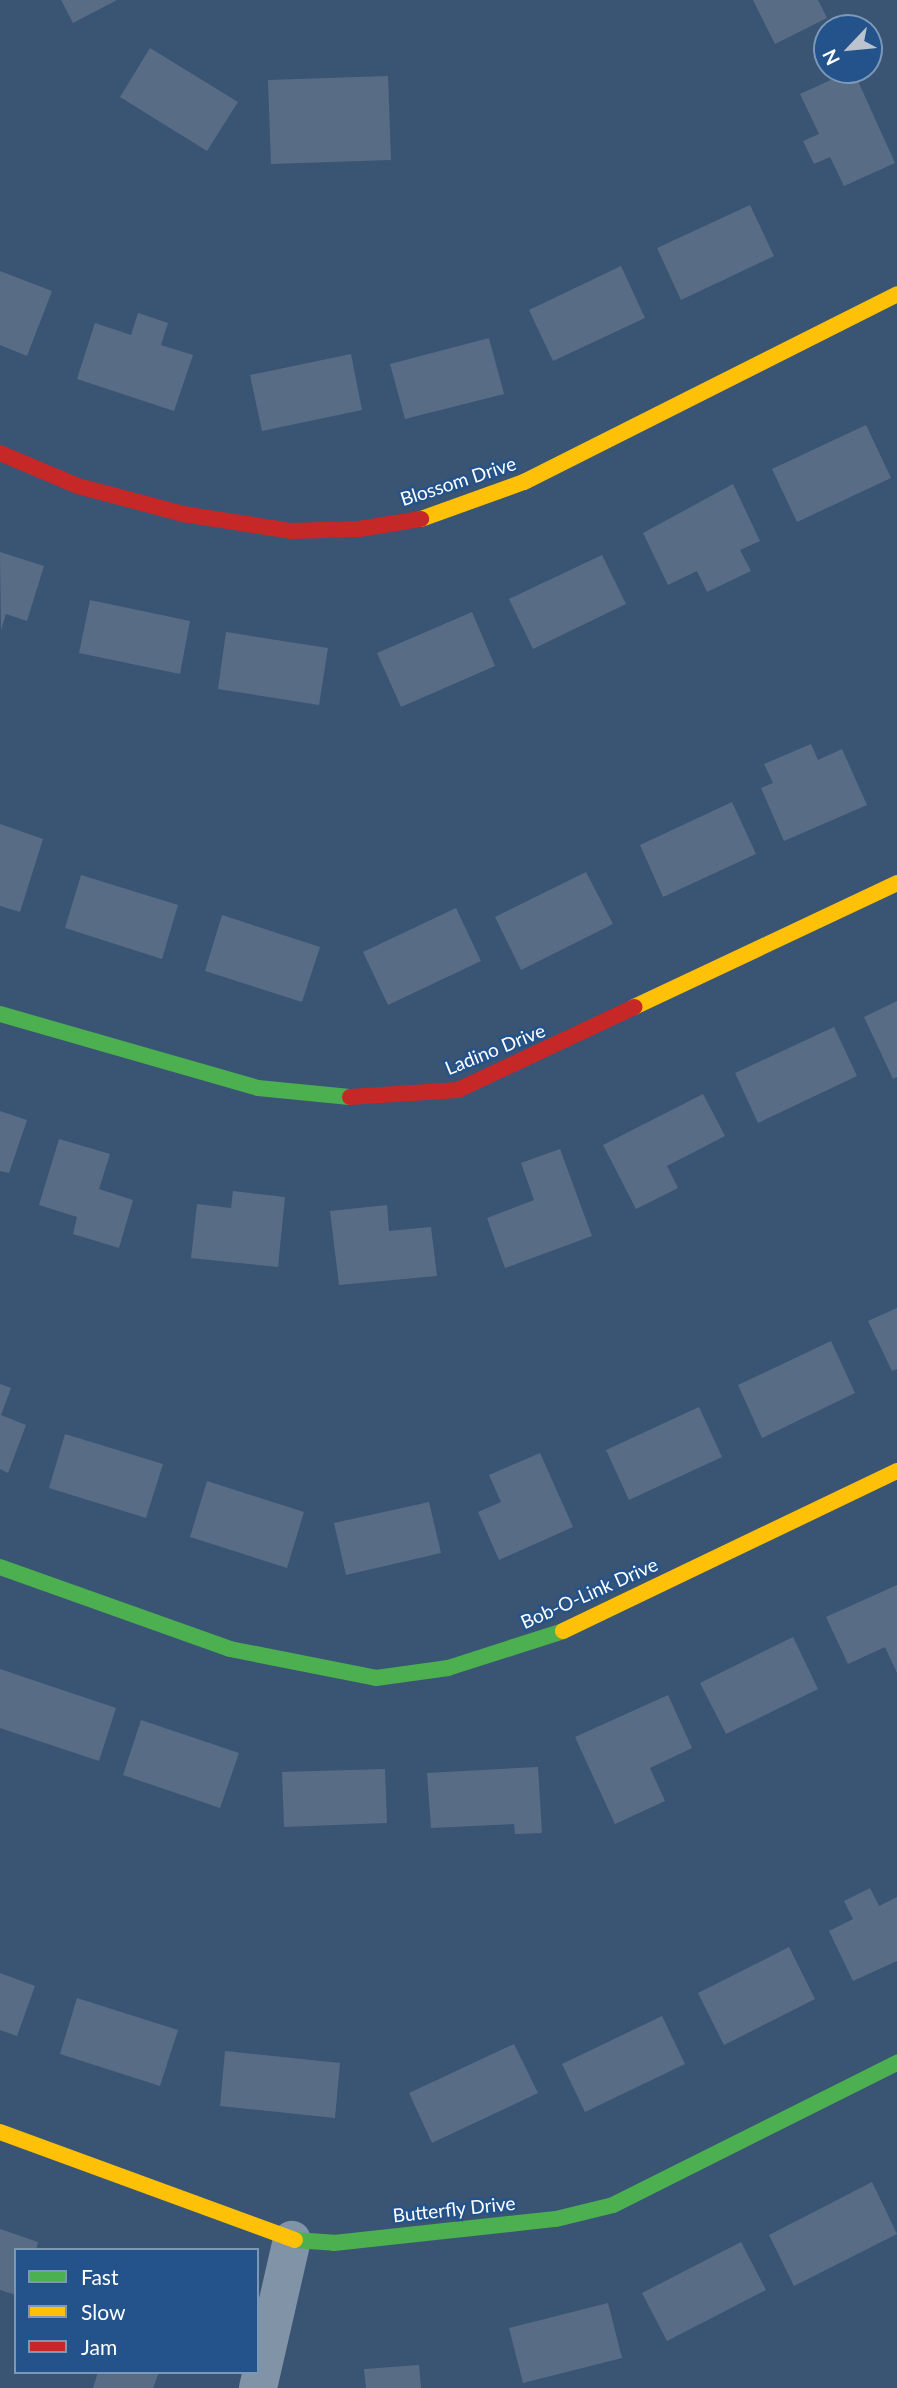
<!DOCTYPE html>
<html>
<head>
<meta charset="utf-8">
<style>
  body { margin:0 }
  #map { position:relative; width:897px; height:2388px; overflow:hidden; background:#3a5473; font-family:Lato,sans-serif }
  div>[style] { position:absolute }
  .building>* { inset:0; background:#586d85 }
  .street>* { height:38px; margin:-19px; padding:0 19px; transform-origin:19px; border-radius:19px; background:#8193a7 }
  .fast>* { height:16px; margin:-8px; padding:0 8px; transform-origin:8px; border-radius:8px; background:#4caf50 }
  .slow>* { height:16px; margin:-8px; padding:0 8px; transform-origin:8px; border-radius:8px; background:#ffc107 }
  .jam>* { height:16px; margin:-8px; padding:0 8px; transform-origin:8px; border-radius:8px; background:#c62828 }
  span { translate:-50% -50%; white-space:nowrap; text-align:center; line-height:1.15; -webkit-text-stroke:5px #23538a; paint-order:stroke }
  .street-label { font-size:19px; color:#fff }
  .legend { position:absolute; left:14px; top:2248px; width:245px; height:126px; box-sizing:border-box; background:#23538a; border:2px solid #7b98b9; margin:0; padding:9px 12px; list-style:none; font-size:21px; color:#fff }
  .legend li { display:flex; align-items:center; gap:14px; height:35px }
  .legend b { width:35px; border:2px solid #7b98b9 }
  .north { position:absolute; left:813px; top:14px; width:70px; height:70px; box-sizing:border-box; background:#23538a; border:2px solid #7b98b9; border-radius:50%; rotate:244deg; font-size:19px; font-weight:700; line-height:28px; text-align:center; color:#fff }
  .north::after { content:''; display:block; margin:auto; width:24px; height:32px; background:#bac3ce; clip-path:polygon(50% 0,100% 100%,50% 72%,0 100%) }
</style>
</head>
<body>
<div id="map">
  <div class="building">
    <div style="clip-path:polygon(61px 0,117px 0,73px 23px)"></div>
    <div style="clip-path:polygon(753px 0,818px 0,827px 18px,775px 44px)"></div>
    <div style="clip-path:polygon(150px 48px,238px 102px,207px 151px,120px 97px)"></div>
    <div style="clip-path:polygon(853px 70px,895px 163px,844px 186px,830px 157px,814px 164px,803px 141px,819px 134px,800px 94px)"></div>
    <div style="clip-path:polygon(388px 76px,391px 160px,271px 164px,268px 80px)"></div>
    <div style="clip-path:polygon(750px 205px,774px 256px,681px 300px,657px 248px)"></div>
    <div style="clip-path:polygon(621px 266px,645px 318px,553px 361px,529px 310px)"></div>
    <div style="clip-path:polygon(0 271px,52px 291px,27px 356px,0 345px)"></div>
    <div style="clip-path:polygon(138px 313px,168px 323px,161px 345px,193px 355px,174px 411px,77px 379px,95px 323px,131px 335px)"></div>
    <div style="clip-path:polygon(489px 338px,504px 394px,405px 419px,390px 364px)"></div>
    <div style="clip-path:polygon(351px 354px,362px 410px,262px 431px,250px 375px)"></div>
    <div style="clip-path:polygon(866px 425px,891px 478px,797px 522px,772px 469px)"></div>
    <div style="clip-path:polygon(733px 484px,760px 541px,740px 550px,751px 571px,707px 592px,697px 571px,668px 585px,643px 533px)"></div>
    <div style="clip-path:polygon(0 552px,44px 566px,27px 621px,6px 614px,1px 630px)"></div>
    <div style="clip-path:polygon(602px 555px,626px 604px,533px 649px,509px 599px)"></div>
    <div style="clip-path:polygon(90px 600px,190px 621px,180px 674px,79px 653px)"></div>
    <div style="clip-path:polygon(472px 612px,495px 666px,401px 707px,377px 653px)"></div>
    <div style="clip-path:polygon(226px 632px,328px 648px,319px 705px,218px 689px)"></div>
    <div style="clip-path:polygon(811px 744px,818px 760px,842px 749px,867px 805px,784px 841px,761px 788px,773px 783px,764px 764px)"></div>
    <div style="clip-path:polygon(732px 802px,756px 854px,663px 897px,640px 845px)"></div>
    <div style="clip-path:polygon(0 824px,43px 839px,20px 912px,0 906px)"></div>
    <div style="clip-path:polygon(586px 872px,613px 924px,521px 970px,495px 917px)"></div>
    <div style="clip-path:polygon(81px 875px,178px 905px,162px 959px,65px 928px)"></div>
    <div style="clip-path:polygon(456px 908px,481px 961px,388px 1005px,363px 952px)"></div>
    <div style="clip-path:polygon(222px 915px,320px 947px,302px 1002px,205px 971px)"></div>
    <div style="clip-path:polygon(897px 1001px,897px 1077px,893px 1079px,864px 1017px)"></div>
    <div style="clip-path:polygon(834px 1027px,857px 1076px,758px 1123px,735px 1073px)"></div>
    <div style="clip-path:polygon(703px 1094px,725px 1136px,667px 1166px,678px 1188px,636px 1209px,603px 1145px)"></div>
    <div style="clip-path:polygon(0 1111px,27px 1120px,9px 1173px,0 1171px)"></div>
    <div style="clip-path:polygon(59px 1139px,110px 1154px,99px 1189px,133px 1200px,119px 1248px,73px 1234px,77px 1217px,39px 1205px)"></div>
    <div style="clip-path:polygon(560px 1149px,592px 1236px,505px 1268px,487px 1218px,534px 1200px,521px 1163px)"></div>
    <div style="clip-path:polygon(233px 1191px,285px 1197px,278px 1267px,191px 1258px,197px 1204px,231px 1208px)"></div>
    <div style="clip-path:polygon(387px 1205px,389px 1231px,431px 1227px,437px 1276px,339px 1285px,330px 1211px)"></div>
    <div style="clip-path:polygon(897px 1308px,897px 1369px,892px 1371px,868px 1321px)"></div>
    <div style="clip-path:polygon(831px 1341px,855px 1393px,762px 1438px,738px 1385px)"></div>
    <div style="clip-path:polygon(0 1384px,11px 1388px,1px 1415px,26px 1425px,8px 1473px,0 1469px)"></div>
    <div style="clip-path:polygon(699px 1407px,722px 1457px,629px 1500px,606px 1450px)"></div>
    <div style="clip-path:polygon(65px 1434px,163px 1464px,146px 1518px,49px 1488px)"></div>
    <div style="clip-path:polygon(540px 1453px,573px 1527px,499px 1560px,478px 1512px,501px 1502px,489px 1475px)"></div>
    <div style="clip-path:polygon(207px 1481px,304px 1512px,287px 1568px,190px 1537px)"></div>
    <div style="clip-path:polygon(429px 1502px,441px 1553px,346px 1575px,334px 1523px)"></div>
    <div style="clip-path:polygon(897px 1585px,897px 1673px,885px 1647px,848px 1664px,826px 1617px)"></div>
    <div style="clip-path:polygon(793px 1637px,818px 1689px,726px 1734px,700px 1683px)"></div>
    <div style="clip-path:polygon(0 1669px,116px 1708px,99px 1761px,0 1728px)"></div>
    <div style="clip-path:polygon(668px 1695px,692px 1748px,650px 1768px,665px 1801px,615px 1824px,575px 1737px)"></div>
    <div style="clip-path:polygon(141px 1720px,239px 1753px,220px 1808px,123px 1775px)"></div>
    <div style="clip-path:polygon(538px 1767px,542px 1833px,515px 1834px,514px 1824px,431px 1828px,427px 1773px)"></div>
    <div style="clip-path:polygon(385px 1769px,387px 1823px,284px 1827px,282px 1772px)"></div>
    <div style="clip-path:polygon(870px 1888px,879px 1906px,897px 1897px,897px 1961px,853px 1981px,829px 1931px,853px 1919px,844px 1901px)"></div>
    <div style="clip-path:polygon(789px 1947px,815px 1999px,724px 2045px,698px 1993px)"></div>
    <div style="clip-path:polygon(0 1973px,35px 1986px,17px 2036px,0 2030px)"></div>
    <div style="clip-path:polygon(77px 1998px,178px 2030px,160px 2086px,60px 2054px)"></div>
    <div style="clip-path:polygon(662px 2016px,685px 2064px,585px 2112px,562px 2064px)"></div>
    <div style="clip-path:polygon(514px 2044px,538px 2093px,432px 2143px,409px 2093px)"></div>
    <div style="clip-path:polygon(225px 2051px,340px 2063px,335px 2118px,220px 2106px)"></div>
    <div style="clip-path:polygon(872px 2182px,897px 2234px,794px 2286px,769px 2235px)"></div>
    <div style="clip-path:polygon(0 2229px,38px 2242px,36px 2250px,16px 2250px,16px 2295px,0 2290px)"></div>
    <div style="clip-path:polygon(741px 2242px,766px 2290px,667px 2341px,642px 2293px)"></div>
    <div style="clip-path:polygon(608px 2303px,622px 2358px,523px 2383px,509px 2328px)"></div>
    <div style="clip-path:polygon(419px 2365px,421px 2388px,366px 2388px,364px 2369px)"></div>
    <div style="clip-path:polygon(98px 2372px,159px 2372px,153px 2388px,93px 2388px)"></div>
  </div>
  <div class="street">
    <div style="left:258px;top:2388px;width:152px;rotate:-77.1deg"></div>
  </div>
  <div class="fast">
    <div style="left:0;top:1014px;width:268px;rotate:16deg"></div>
    <div style="left:258px;top:1088px;width:92px;rotate:5.6deg"></div>
    <div style="left:0;top:1567px;width:244px;rotate:19.6deg"></div>
    <div style="left:230px;top:1649px;width:149px;rotate:11.2deg"></div>
    <div style="left:376px;top:1678px;width:73px;rotate:-7.9deg"></div>
    <div style="left:448px;top:1668px;width:121px;rotate:-17.8deg"></div>
    <div style="left:295px;top:2240px;width:39px;rotate:4deg"></div>
    <div style="left:334px;top:2243px;width:223px;rotate:-6.2deg"></div>
    <div style="left:556px;top:2219px;width:59px;rotate:-13.8deg"></div>
    <div style="left:613px;top:2205px;width:318px;rotate:-26.6deg"></div>
  </div>
  <div class="slow">
    <div style="left:421px;top:519px;width:109px;rotate:-19.8deg"></div>
    <div style="left:524px;top:482px;width:418px;rotate:-26.7deg"></div>
    <div style="left:634px;top:1007px;width:291px;rotate:-25.2deg"></div>
    <div style="left:563px;top:1631px;width:370px;rotate:-25.6deg"></div>
    <div style="left:0;top:2132px;width:314px;rotate:20.1deg"></div>
  </div>
  <div class="jam">
    <div style="left:0;top:453px;width:85px;rotate:22.9deg"></div>
    <div style="left:78px;top:486px;width:109px;rotate:14.9deg"></div>
    <div style="left:183px;top:514px;width:109px;rotate:8.9deg"></div>
    <div style="left:291px;top:531px;width:68px;rotate:-1.7deg"></div>
    <div style="left:359px;top:529px;width:63px;rotate:-9.2deg"></div>
    <div style="left:350px;top:1097px;width:108px;rotate:-3.7deg"></div>
    <div style="left:458px;top:1090px;width:195px;rotate:-25.2deg"></div>
  </div>
  <div class="street-label">
    <span style="left:458px;top:481px;rotate:-18deg">Blossom Drive</span>
    <span style="left:495px;top:1049px;rotate:-22deg">Ladino Drive</span>
    <span style="left:589px;top:1593px;rotate:-24deg">Bob-O-Link Drive</span>
    <span style="left:454px;top:2209px;rotate:-6deg">Butterfly Drive</span>
  </div>
  <ul class="legend">
  <li><b style="height:9px;background:#4caf50"></b>Fast</li>
  <li><b style="height:9px;background:#ffc107"></b>Slow</li>
  <li><b style="height:9px;background:#c62828"></b>Jam</li>
  </ul>
  <div class="north">N</div>
</div>
</body>
</html>
